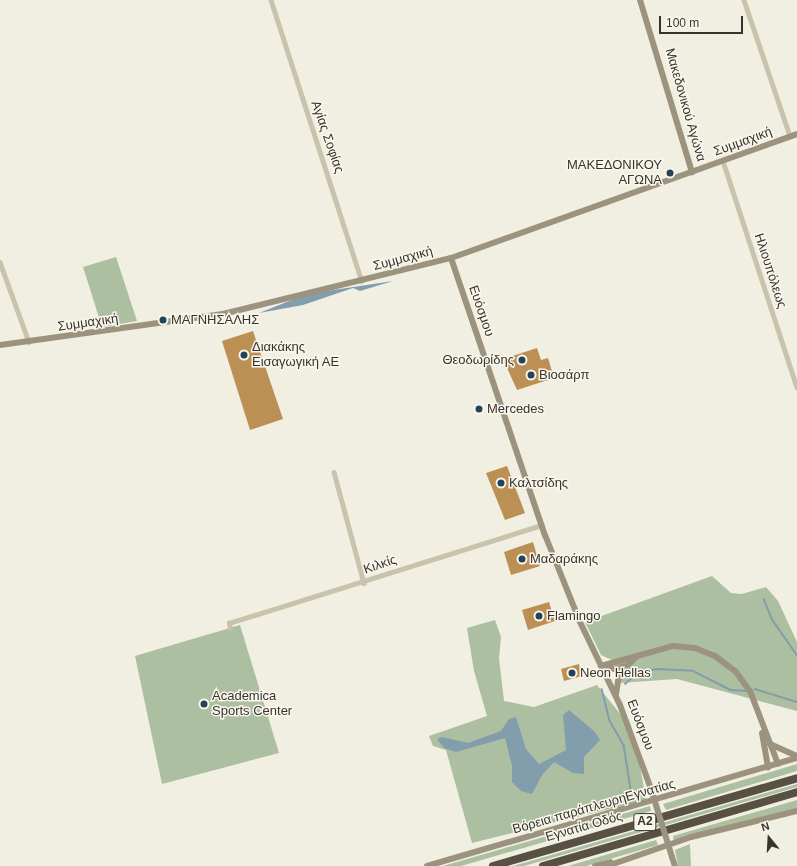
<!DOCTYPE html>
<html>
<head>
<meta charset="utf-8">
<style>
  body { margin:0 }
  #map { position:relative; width:797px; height:866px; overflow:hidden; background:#f1efe1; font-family:Arial,sans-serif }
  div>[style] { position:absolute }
  .green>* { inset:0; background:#acbfa1 }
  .water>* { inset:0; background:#829dac }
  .stream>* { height:1.5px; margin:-0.75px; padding:0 0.75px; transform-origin:0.75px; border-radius:0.75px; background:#829dac }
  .building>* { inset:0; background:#bc8f54 }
  .street>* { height:4.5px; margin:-2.25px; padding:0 2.25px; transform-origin:2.25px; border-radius:2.25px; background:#c9c3ad }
  .secondary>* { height:6px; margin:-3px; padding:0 3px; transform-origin:3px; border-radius:3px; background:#9c937f }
  .highway>* { height:8px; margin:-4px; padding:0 4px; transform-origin:4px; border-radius:4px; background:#585043 }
  .secondary-bridge>* { height:6px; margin:-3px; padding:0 3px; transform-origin:3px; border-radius:3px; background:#9c937f }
  .dots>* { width:11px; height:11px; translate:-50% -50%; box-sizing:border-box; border:2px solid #f9f7ed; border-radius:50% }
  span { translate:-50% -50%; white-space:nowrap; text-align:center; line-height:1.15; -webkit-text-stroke:3px #f9f7ed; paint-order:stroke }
  .shield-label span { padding:1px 3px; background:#f9f7ed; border:1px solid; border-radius:3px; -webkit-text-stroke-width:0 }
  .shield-label { font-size:12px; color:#38332b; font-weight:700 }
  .street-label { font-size:13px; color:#38332b }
  .poi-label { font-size:13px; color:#38332b }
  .right { translate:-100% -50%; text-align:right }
  .left { translate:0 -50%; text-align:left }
  .north { position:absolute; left:749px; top:818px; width:40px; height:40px; -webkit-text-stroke:3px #f9f7ed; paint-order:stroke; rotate:342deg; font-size:11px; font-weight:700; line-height:16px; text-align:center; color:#38332b }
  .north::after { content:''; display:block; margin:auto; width:14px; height:18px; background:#38332b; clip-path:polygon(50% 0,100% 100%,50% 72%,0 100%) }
  .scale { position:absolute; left:659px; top:16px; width:84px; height:18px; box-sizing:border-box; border:2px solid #38332b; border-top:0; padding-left:5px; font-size:12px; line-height:14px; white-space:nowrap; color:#38332b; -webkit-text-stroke:3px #f9f7ed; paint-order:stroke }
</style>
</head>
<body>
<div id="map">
  <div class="green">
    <div style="clip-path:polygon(116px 257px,137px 321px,102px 327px,83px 267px)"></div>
    <div style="clip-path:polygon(712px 576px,731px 593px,742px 594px,766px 587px,778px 601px,797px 642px,797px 711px,677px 679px,619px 683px,614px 661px,601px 655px,585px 622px)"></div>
    <div style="clip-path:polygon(495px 620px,501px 637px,499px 658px,504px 701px,534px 707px,597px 685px,621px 715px,640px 766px,646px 800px,472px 843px,446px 750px,433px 746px,429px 736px,487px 716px,474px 671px,467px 628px)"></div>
    <div style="clip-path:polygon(240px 625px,279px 753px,162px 784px,135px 656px)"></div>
    <div style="clip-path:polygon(797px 764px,797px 771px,666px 810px,663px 804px)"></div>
    <div style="clip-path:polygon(797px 784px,797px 787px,524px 866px,513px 866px)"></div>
    <div style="clip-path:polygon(797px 800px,797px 811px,674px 842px,673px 836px)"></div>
    <div style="clip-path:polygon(650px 806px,651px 811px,461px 866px,443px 866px)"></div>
    <div style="clip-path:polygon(656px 840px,658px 845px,586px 866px,568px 866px)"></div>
    <div style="clip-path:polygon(690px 844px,691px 866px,678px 866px,675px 850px)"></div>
  </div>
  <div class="water">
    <div style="clip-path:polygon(393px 281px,360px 291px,353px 288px,303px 305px,259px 313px,307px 294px)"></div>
    <div style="clip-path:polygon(569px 710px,595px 732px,600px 740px,584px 757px,584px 774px,573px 773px,554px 762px,542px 775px,532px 794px,521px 791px,512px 782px,512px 766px,505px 738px,456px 752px,444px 748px,437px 739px,442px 737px,468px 743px,501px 731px,509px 719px,516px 717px,526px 749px,539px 764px,566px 750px,563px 715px)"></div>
  </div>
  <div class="stream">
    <div style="left:764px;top:599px;width:22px;rotate:68deg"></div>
    <div style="left:772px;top:619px;width:44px;rotate:55.2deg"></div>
    <div style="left:625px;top:684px;width:18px;rotate:-41deg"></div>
    <div style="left:639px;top:672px;width:19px;rotate:-9deg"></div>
    <div style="left:658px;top:669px;width:35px;rotate:3deg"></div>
    <div style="left:693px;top:671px;width:42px;rotate:26.6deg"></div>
    <div style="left:731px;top:690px;width:15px;rotate:4deg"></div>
    <div style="left:602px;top:689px;width:33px;rotate:76deg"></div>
    <div style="left:610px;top:721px;width:28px;rotate:60deg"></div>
    <div style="left:624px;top:745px;width:45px;rotate:81deg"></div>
    <div style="left:631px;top:789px;width:15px;rotate:118deg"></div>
    <div style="left:624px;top:802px;width:20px;rotate:162deg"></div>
    <div style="left:755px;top:689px;width:44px;rotate:17.2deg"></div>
  </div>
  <div class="building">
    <div style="clip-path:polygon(253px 331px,283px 419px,250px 430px,222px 341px)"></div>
    <div style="clip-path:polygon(537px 348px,541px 360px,548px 358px,554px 378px,517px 390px,503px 359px)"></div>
    <div style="clip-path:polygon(507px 466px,525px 513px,505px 520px,486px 473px)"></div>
    <div style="clip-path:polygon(533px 542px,540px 566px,511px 575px,504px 552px)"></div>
    <div style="clip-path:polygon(549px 602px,555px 621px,528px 630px,522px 610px)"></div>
    <div style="clip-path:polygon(579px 664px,582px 676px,564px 681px,561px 669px)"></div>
  </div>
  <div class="street">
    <div style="left:271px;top:0;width:295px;rotate:72.1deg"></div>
    <div style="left:744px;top:0;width:144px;rotate:71.3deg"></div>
    <div style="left:723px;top:161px;width:238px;rotate:71.9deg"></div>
    <div style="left:0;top:262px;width:85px;rotate:70.1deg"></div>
    <div style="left:334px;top:472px;width:115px;rotate:74.9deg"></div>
    <div style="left:230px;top:628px;width:5px;rotate:-101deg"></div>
    <div style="left:229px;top:623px;width:328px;rotate:-17.4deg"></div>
  </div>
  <div class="secondary">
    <div style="left:640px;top:0;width:180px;rotate:73.2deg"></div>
    <div style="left:451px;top:258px;width:293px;rotate:71.3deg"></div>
    <div style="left:545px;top:535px;width:94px;rotate:68.1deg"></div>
    <div style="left:580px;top:622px;width:92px;rotate:64.3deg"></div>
    <div style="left:620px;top:705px;width:90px;rotate:69.7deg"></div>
    <div style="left:0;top:345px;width:225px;rotate:-7.9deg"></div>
    <div style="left:223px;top:314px;width:235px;rotate:-13.8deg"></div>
    <div style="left:451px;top:258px;width:368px;rotate:-19.7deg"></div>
    <div style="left:601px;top:666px;width:75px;rotate:-15.5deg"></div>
    <div style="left:673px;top:646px;width:22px;rotate:5deg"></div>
    <div style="left:695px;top:648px;width:22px;rotate:22deg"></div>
    <div style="left:715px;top:656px;width:26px;rotate:37deg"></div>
    <div style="left:736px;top:672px;width:24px;rotate:54deg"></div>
    <div style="left:750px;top:691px;width:78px;rotate:69deg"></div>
    <div style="left:601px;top:666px;width:14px;rotate:12deg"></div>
    <div style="left:615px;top:669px;width:10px;rotate:-17deg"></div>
    <div style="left:616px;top:694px;width:20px;rotate:-81deg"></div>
    <div style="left:619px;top:674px;width:24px;rotate:-45deg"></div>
    <div style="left:762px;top:733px;width:35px;rotate:80deg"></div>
    <div style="left:770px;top:744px;width:30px;rotate:24deg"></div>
    <div style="left:672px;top:857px;width:9px;rotate:72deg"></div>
    <div style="left:427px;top:866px;width:385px;rotate:-16.3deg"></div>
    <div style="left:595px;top:866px;width:16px;rotate:-14deg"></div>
    <div style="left:607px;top:866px;width:89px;rotate:-19deg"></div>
    <div style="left:691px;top:837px;width:109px;rotate:-13.8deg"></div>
  </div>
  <div class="highway">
    <div style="left:493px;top:866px;width:316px;rotate:-16.1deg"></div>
    <div style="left:543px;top:866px;width:265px;rotate:-16.2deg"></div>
  </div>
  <div class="secondary-bridge">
    <div style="left:651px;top:789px;width:71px;rotate:72.8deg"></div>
  </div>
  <div class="dots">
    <div style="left:670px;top:173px;background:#244356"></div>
    <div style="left:163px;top:320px;background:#244356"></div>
    <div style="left:244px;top:355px;background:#244356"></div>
    <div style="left:522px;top:360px;background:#244356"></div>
    <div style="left:531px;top:375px;background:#244356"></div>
    <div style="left:479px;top:409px;background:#244356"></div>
    <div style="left:501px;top:483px;background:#244356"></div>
    <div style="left:522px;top:559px;background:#244356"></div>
    <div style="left:539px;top:616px;background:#244356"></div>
    <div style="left:572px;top:673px;background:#244356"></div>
    <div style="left:204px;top:704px;background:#244356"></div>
  </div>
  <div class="shield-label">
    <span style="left:645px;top:822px">Α2</span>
  </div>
  <div class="street-label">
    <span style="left:685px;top:105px;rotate:74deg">Μακεδονικού Αγώνα</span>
    <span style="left:327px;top:137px;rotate:71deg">Αγίας Σοφίας</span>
    <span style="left:743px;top:142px;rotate:-20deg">Συμμαχική</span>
    <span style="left:403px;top:259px;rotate:-15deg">Συμμαχική</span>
    <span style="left:770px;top:271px;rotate:72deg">Ηλιουπόλεως</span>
    <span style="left:481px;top:311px;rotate:71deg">Ευόσμου</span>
    <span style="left:88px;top:323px;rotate:-8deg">Συμμαχική</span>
    <span style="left:380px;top:565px;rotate:-19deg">Κιλκίς</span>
    <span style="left:640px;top:725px;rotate:69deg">Ευόσμου</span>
    <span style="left:594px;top:807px;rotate:-16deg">Βόρεια παράπλευρηΕγνατίας</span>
    <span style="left:584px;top:827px;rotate:-16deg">Εγνατία Οδός</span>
  </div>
  <div class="poi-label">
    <span class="right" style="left:662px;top:173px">ΜΑΚΕΔΟΝΙΚΟΥ<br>ΑΓΩΝΑ</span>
    <span class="left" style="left:171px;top:320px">ΜΑΓΝΗΣΑΛΗΣ</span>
    <span class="left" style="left:252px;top:355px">Διακάκης<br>Εισαγωγική ΑΕ</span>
    <span class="right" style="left:514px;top:360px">Θεοδωρίδης</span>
    <span class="left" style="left:539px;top:375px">Βιοσάρπ</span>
    <span class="left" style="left:487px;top:409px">Mercedes</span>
    <span class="left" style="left:509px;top:483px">Καλτσίδης</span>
    <span class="left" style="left:530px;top:559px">Μαδαράκης</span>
    <span class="left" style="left:547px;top:616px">Flamingo</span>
    <span class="left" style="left:580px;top:673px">Neon Hellas</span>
    <span class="left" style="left:212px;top:704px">Academica<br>Sports Center</span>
  </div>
  <div class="north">N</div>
  <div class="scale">100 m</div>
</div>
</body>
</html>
